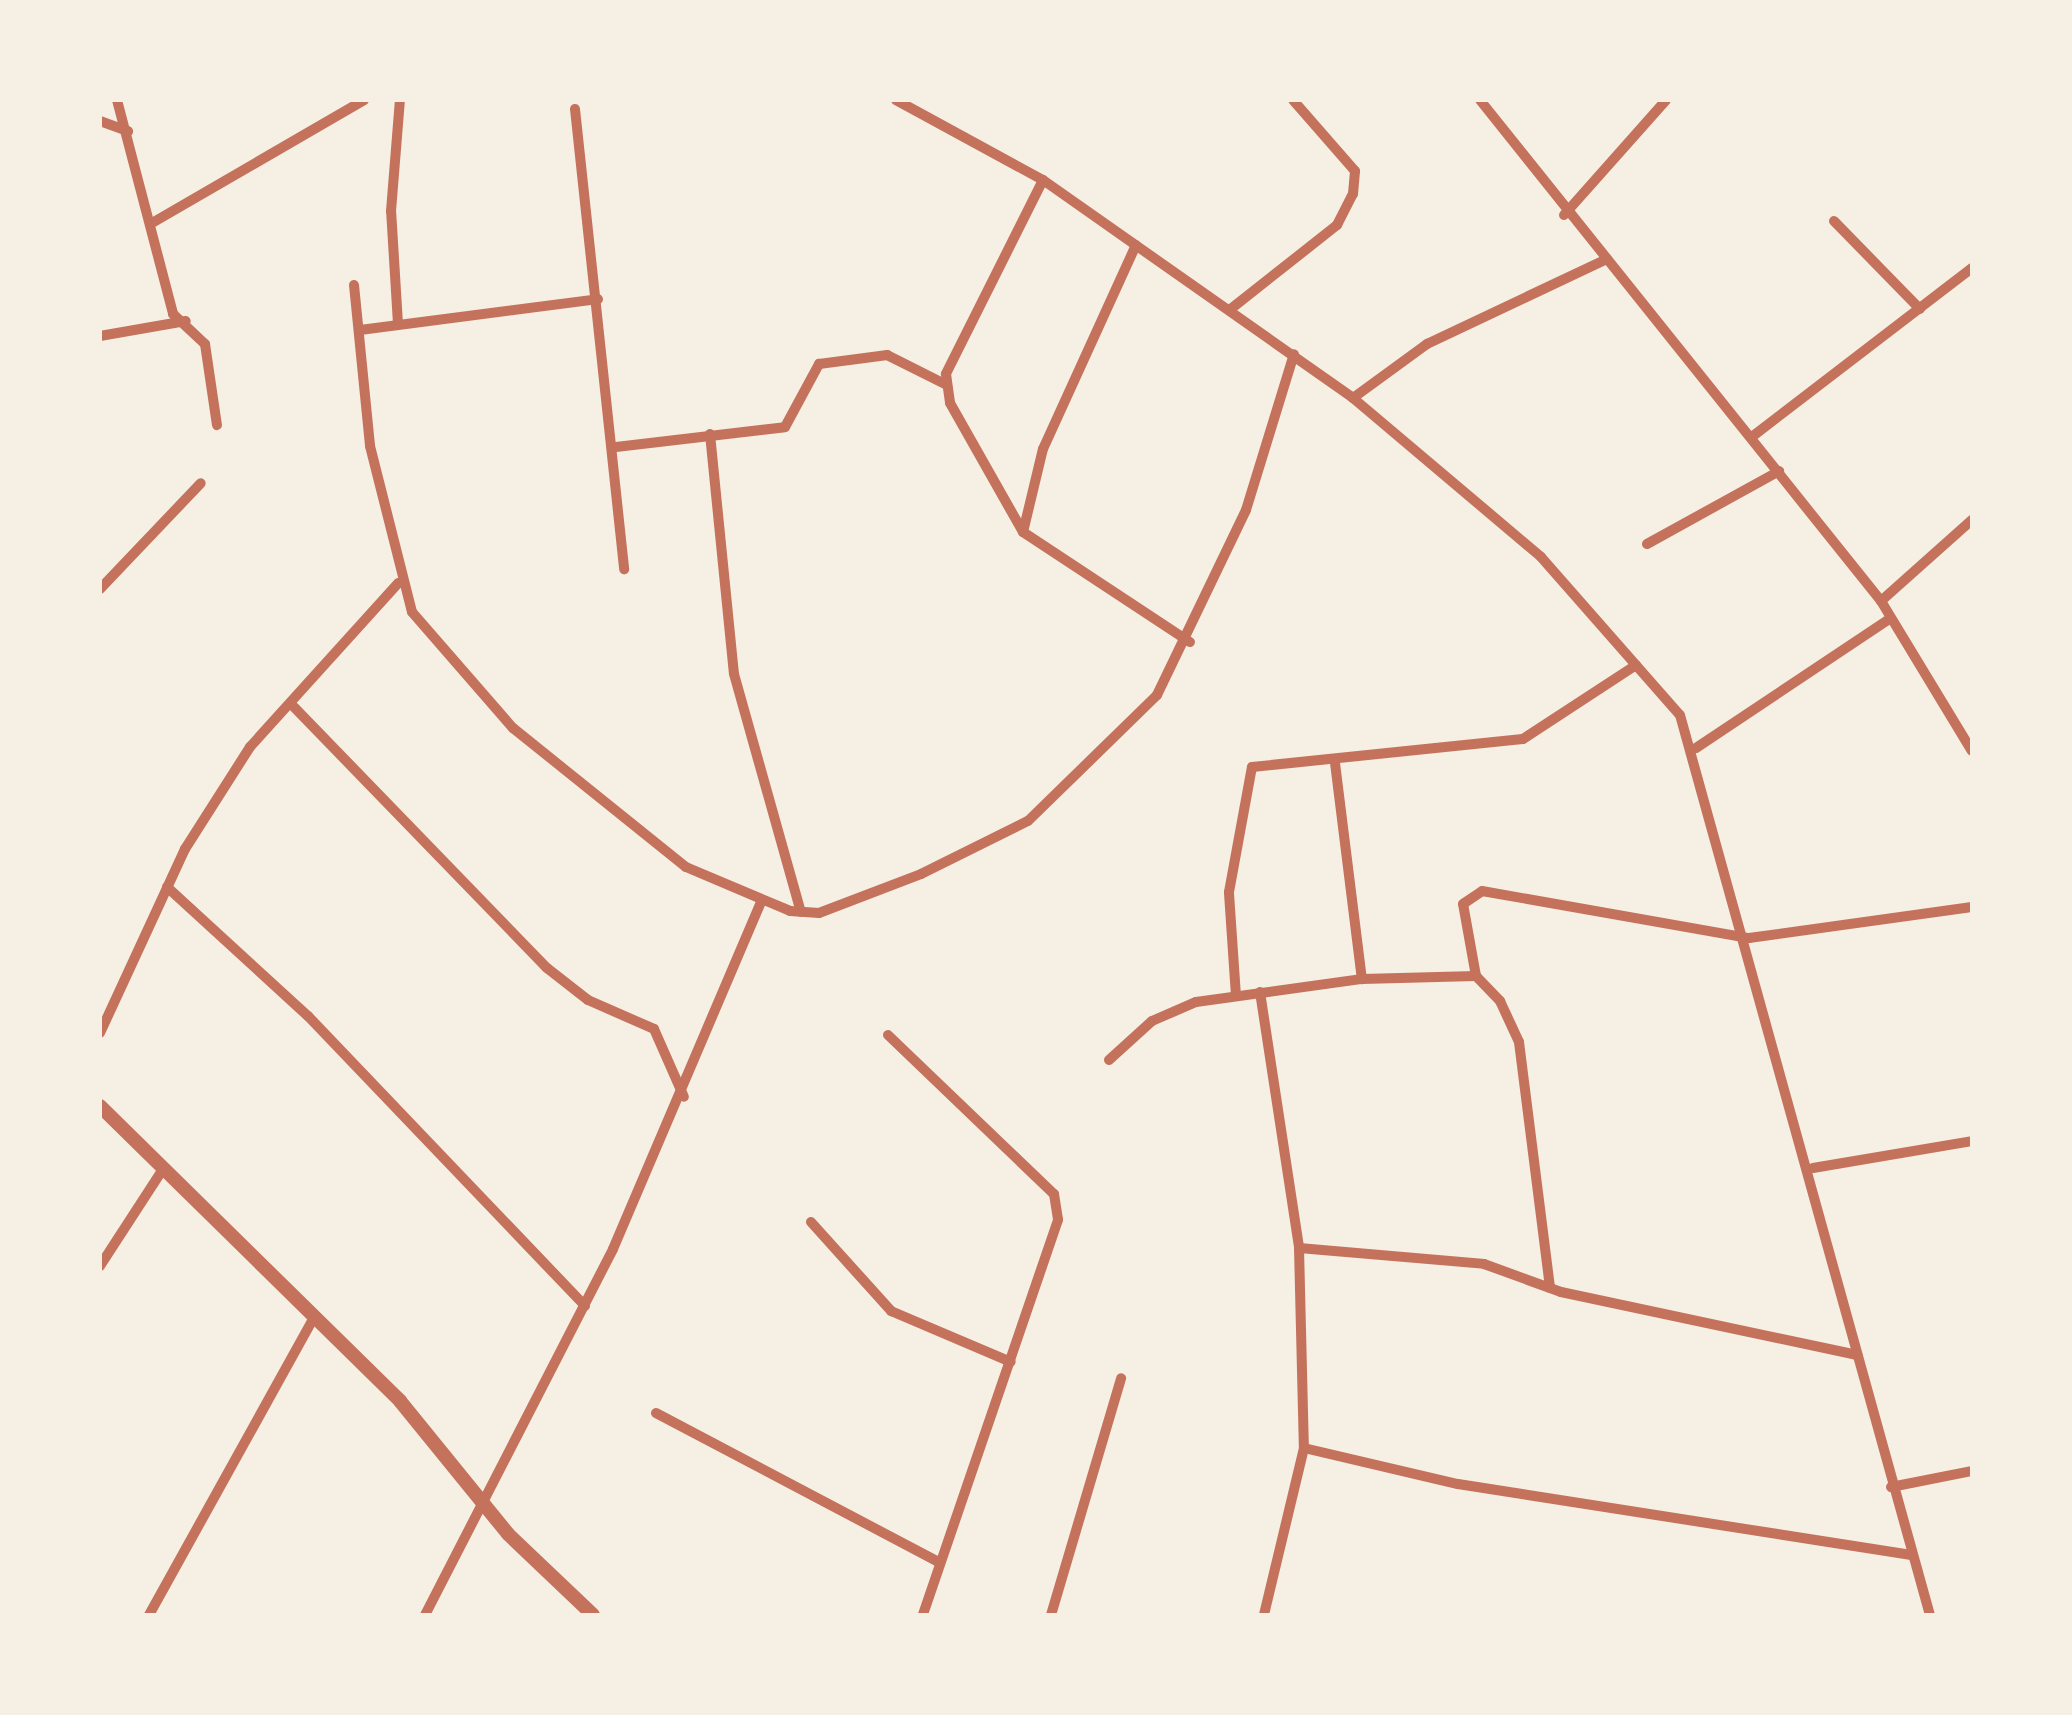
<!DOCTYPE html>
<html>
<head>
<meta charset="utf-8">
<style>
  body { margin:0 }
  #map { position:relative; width:2072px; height:1715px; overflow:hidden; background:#f6efe4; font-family:Raleway,sans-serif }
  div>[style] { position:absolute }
  .minor>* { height:10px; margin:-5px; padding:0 5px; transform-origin:5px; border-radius:5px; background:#c5725c }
  .tertiary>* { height:14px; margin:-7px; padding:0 7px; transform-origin:7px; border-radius:7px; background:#c5725c }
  span { translate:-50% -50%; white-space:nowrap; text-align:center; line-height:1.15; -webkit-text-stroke:8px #f6efe4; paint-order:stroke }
  .frame { position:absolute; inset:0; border:102px solid #f6efe4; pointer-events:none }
</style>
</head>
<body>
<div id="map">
  <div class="minor">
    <div style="left:117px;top:100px;width:221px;rotate:75.3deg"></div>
    <div style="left:173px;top:314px;width:44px;rotate:43.2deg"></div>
    <div style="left:205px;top:344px;width:82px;rotate:81.6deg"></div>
    <div style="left:896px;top:100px;width:167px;rotate:28.6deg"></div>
    <div style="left:1043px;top:180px;width:379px;rotate:35.1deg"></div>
    <div style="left:1353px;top:398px;width:246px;rotate:40.2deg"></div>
    <div style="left:1541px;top:557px;width:210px;rotate:48.7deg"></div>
    <div style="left:1680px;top:715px;width:934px;rotate:74.48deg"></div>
    <div style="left:1480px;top:100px;width:642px;rotate:51.33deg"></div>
    <div style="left:1881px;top:601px;width:175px;rotate:58.8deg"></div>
    <div style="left:575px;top:109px;width:463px;rotate:83.9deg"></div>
    <div style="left:100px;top:121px;width:30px;rotate:20deg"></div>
    <div style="left:1043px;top:180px;width:217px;rotate:116.6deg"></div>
    <div style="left:946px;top:374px;width:29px;rotate:82deg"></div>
    <div style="left:950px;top:403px;width:148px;rotate:60.5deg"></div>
    <div style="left:1023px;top:532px;width:200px;rotate:33.4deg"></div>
    <div style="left:1564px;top:215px;width:154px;rotate:-48.4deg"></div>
    <div style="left:1834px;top:221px;width:123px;rotate:45.7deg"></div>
    <div style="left:152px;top:223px;width:245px;rotate:-30.1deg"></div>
    <div style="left:354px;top:285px;width:162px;rotate:84.3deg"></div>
    <div style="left:370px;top:446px;width:171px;rotate:75.8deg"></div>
    <div style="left:412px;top:612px;width:154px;rotate:49deg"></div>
    <div style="left:513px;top:728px;width:222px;rotate:38.8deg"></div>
    <div style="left:686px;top:867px;width:113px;rotate:22.9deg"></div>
    <div style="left:790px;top:911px;width:29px;rotate:4deg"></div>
    <div style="left:819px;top:913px;width:109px;rotate:-20.9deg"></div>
    <div style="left:921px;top:874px;width:119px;rotate:-26.4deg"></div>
    <div style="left:1028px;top:821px;width:180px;rotate:-44.3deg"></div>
    <div style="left:1157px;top:695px;width:205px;rotate:-64.3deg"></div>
    <div style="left:1246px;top:510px;width:163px;rotate:-72.9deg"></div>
    <div style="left:1232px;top:308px;width:134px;rotate:-38.3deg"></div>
    <div style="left:1337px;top:225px;width:35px;rotate:-63deg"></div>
    <div style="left:1353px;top:194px;width:23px;rotate:-85deg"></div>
    <div style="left:1355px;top:171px;width:94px;rotate:-131.1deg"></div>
    <div style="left:398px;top:324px;width:113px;rotate:-93.5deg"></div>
    <div style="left:391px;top:211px;width:111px;rotate:-85.4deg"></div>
    <div style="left:360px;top:330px;width:240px;rotate:-7.4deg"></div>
    <div style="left:100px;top:336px;width:87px;rotate:-9.9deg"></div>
    <div style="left:1353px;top:398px;width:92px;rotate:-36.1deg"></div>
    <div style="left:1427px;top:344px;width:199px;rotate:-25.3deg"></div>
    <div style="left:710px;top:434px;width:241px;rotate:84.3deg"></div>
    <div style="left:734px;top:674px;width:247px;rotate:74.3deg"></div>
    <div style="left:1753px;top:436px;width:276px;rotate:-37.5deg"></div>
    <div style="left:616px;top:447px;width:170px;rotate:-6.7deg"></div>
    <div style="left:785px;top:427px;width:72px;rotate:-61.6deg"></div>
    <div style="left:819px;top:364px;width:69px;rotate:-7.5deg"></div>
    <div style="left:887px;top:355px;width:65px;rotate:26.6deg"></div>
    <div style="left:1023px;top:532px;width:85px;rotate:-76.5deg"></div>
    <div style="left:1043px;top:449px;width:224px;rotate:-65.5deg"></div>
    <div style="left:1647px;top:544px;width:151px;rotate:-28.9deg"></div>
    <div style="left:100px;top:589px;width:146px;rotate:-46.4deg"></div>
    <div style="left:1881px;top:601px;width:122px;rotate:-41.7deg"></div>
    <div style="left:294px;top:707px;width:363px;rotate:45.9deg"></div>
    <div style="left:547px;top:968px;width:52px;rotate:38deg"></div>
    <div style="left:588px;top:1000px;width:72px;rotate:23.7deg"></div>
    <div style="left:654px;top:1029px;width:74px;rotate:66.2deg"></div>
    <div style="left:1696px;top:748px;width:234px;rotate:-33.7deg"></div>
    <div style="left:1335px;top:763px;width:218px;rotate:82.9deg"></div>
    <div style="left:167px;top:887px;width:191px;rotate:42.5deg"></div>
    <div style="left:308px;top:1016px;width:401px;rotate:46.3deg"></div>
    <div style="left:1476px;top:976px;width:73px;rotate:-100.2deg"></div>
    <div style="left:1463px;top:904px;width:23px;rotate:-34deg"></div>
    <div style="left:1482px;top:891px;width:271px;rotate:10deg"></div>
    <div style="left:1749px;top:938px;width:225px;rotate:-7.9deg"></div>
    <div style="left:1260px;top:992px;width:259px;rotate:81.3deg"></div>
    <div style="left:1299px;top:1248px;width:200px;rotate:88.6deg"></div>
    <div style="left:1304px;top:1448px;width:172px;rotate:103.5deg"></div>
    <div style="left:1236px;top:996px;width:104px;rotate:-93.9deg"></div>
    <div style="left:1229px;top:892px;width:127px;rotate:-79.6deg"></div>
    <div style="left:1252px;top:767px;width:272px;rotate:-5.9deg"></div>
    <div style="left:1523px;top:739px;width:135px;rotate:-33.2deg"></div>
    <div style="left:100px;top:1033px;width:203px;rotate:-65.2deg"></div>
    <div style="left:185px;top:849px;width:121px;rotate:-57.5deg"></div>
    <div style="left:250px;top:747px;width:221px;rotate:-47.9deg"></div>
    <div style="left:888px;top:1035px;width:230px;rotate:43.8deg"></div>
    <div style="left:1054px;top:1194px;width:26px;rotate:81deg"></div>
    <div style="left:1058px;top:1220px;width:417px;rotate:108.9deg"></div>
    <div style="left:1109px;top:1060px;width:58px;rotate:-42.2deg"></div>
    <div style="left:1152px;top:1021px;width:48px;rotate:-23.4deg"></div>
    <div style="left:1196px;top:1002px;width:168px;rotate:-7.9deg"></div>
    <div style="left:1362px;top:979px;width:114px;rotate:-1.5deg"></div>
    <div style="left:1476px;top:976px;width:35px;rotate:46deg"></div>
    <div style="left:1500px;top:1001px;width:45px;rotate:65.1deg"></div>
    <div style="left:1519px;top:1042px;width:248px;rotate:82.8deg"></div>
    <div style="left:1813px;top:1168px;width:161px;rotate:-9.6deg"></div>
    <div style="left:811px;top:1222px;width:120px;rotate:48deg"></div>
    <div style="left:891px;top:1311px;width:130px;rotate:23deg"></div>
    <div style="left:1299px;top:1248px;width:186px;rotate:4.9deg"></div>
    <div style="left:1484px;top:1264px;width:82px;rotate:20deg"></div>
    <div style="left:1561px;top:1292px;width:303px;rotate:12deg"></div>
    <div style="left:100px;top:1266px;width:116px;rotate:-57deg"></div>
    <div style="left:656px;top:1413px;width:320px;rotate:27.8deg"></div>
    <div style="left:1304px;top:1448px;width:158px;rotate:13.2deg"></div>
    <div style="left:1458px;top:1484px;width:459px;rotate:8.9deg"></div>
    <div style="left:1891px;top:1487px;width:83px;rotate:-11.2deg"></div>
    <div style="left:149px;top:1615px;width:342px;rotate:-61deg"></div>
    <div style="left:425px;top:1615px;width:411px;rotate:-62.8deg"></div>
    <div style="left:613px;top:1249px;width:377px;rotate:-66.9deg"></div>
    <div style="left:1051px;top:1615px;width:247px;rotate:-73.5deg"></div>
  </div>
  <div class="tertiary">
    <div style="left:100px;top:1106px;width:421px;rotate:44.5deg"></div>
    <div style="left:400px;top:1401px;width:171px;rotate:50.9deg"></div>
    <div style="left:508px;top:1534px;width:117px;rotate:43.6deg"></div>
  </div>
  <div class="frame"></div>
</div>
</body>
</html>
